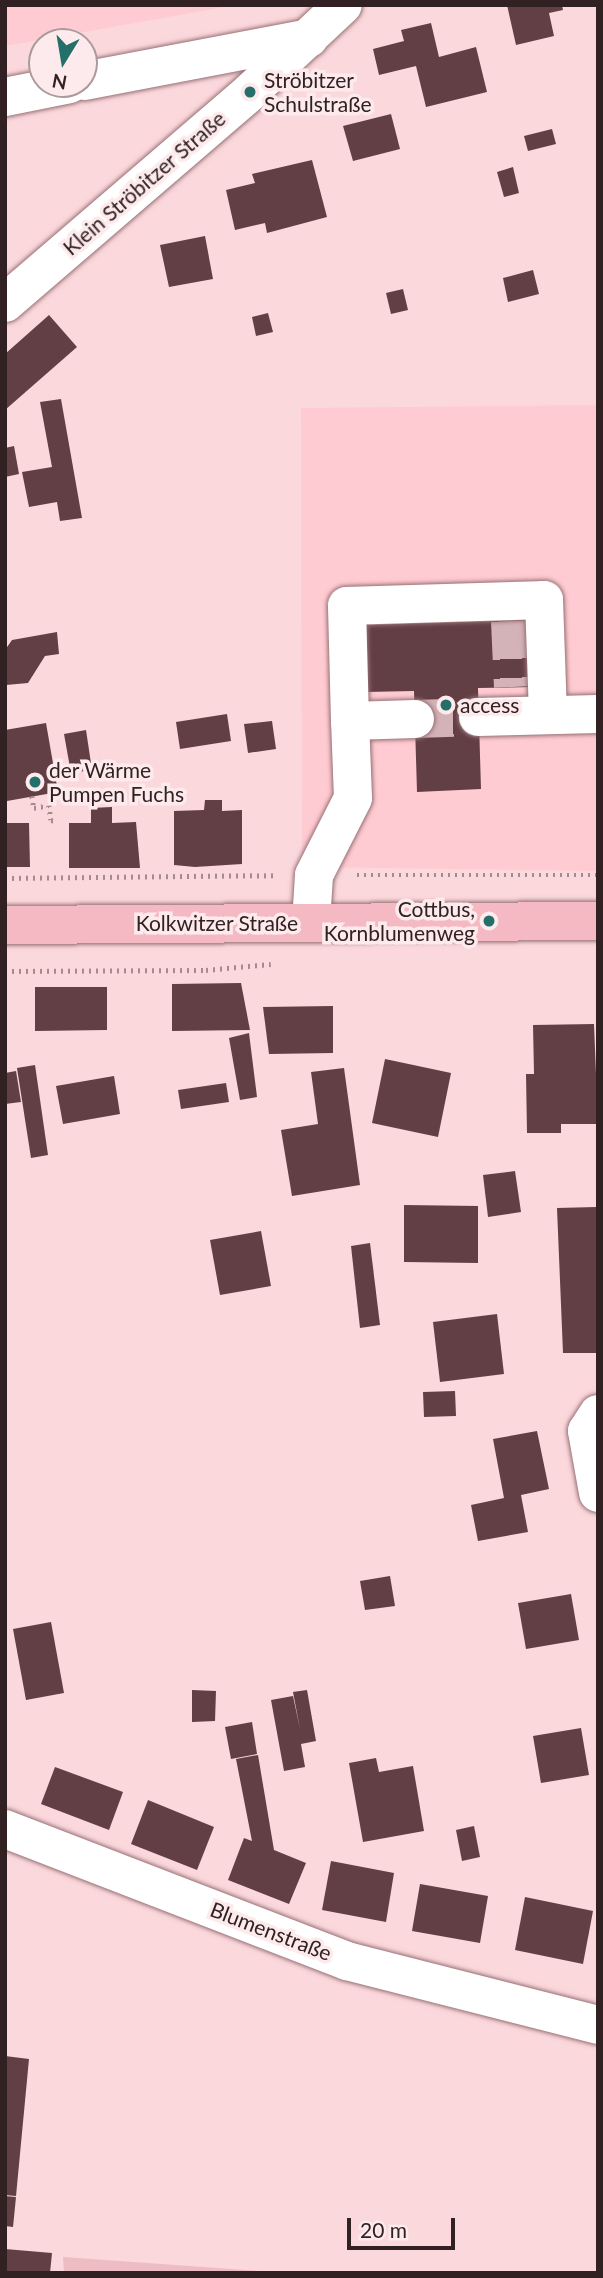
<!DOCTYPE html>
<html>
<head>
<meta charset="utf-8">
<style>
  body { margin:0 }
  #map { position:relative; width:603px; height:2278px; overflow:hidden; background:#fbd8dc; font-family:Lato,sans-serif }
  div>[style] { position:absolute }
  .built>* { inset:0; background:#ffcbd2 }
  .green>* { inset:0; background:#eebdc3 }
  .building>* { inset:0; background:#623f44 }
  .minor-tunnel>* { height:38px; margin-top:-19px; transform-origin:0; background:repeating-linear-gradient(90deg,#d3b3b7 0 38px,transparent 0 57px) }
  .path>* { height:4.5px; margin-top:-2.25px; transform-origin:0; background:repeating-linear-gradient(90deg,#a58a8e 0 2px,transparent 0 7px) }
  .roads { filter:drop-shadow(0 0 2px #977075) drop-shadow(0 0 2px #977075) }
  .minor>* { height:38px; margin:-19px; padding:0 19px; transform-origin:19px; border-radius:19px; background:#fff }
  .major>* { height:38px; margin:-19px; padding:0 19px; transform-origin:19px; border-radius:19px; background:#f5b9c3 }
  .dots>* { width:19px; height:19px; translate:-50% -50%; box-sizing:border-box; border:4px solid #fceaec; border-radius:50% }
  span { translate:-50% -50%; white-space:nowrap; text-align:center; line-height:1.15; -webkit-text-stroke:7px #fceaec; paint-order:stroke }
  .poi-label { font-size:21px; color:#312123 }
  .left { translate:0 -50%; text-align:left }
  .right { translate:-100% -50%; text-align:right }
  .street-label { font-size:21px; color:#312123 }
  .frame { position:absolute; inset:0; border:7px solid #312123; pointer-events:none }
  .north { position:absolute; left:28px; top:28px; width:70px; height:70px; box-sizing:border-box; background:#fceaec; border:2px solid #ab9a9c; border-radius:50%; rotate:191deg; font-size:19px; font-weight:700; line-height:28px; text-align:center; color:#312123 }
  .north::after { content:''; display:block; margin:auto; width:24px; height:32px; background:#256f6b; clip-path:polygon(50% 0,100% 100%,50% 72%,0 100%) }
  .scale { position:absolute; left:347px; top:2218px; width:108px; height:32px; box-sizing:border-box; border:4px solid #312123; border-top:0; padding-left:9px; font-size:21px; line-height:24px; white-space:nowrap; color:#312123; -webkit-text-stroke:5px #fceaec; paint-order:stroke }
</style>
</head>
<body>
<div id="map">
  <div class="built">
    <div style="clip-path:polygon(5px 5px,225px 5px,225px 7px,5px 46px)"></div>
    <div style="clip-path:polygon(598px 405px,598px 871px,302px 867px,301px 408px)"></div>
  </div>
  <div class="green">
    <div style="clip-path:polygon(63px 2257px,287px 2273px,64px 2273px)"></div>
  </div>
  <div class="building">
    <div style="clip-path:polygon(507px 5px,562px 5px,563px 10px,549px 13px,554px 36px,516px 45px)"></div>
    <div style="clip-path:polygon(431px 23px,439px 57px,476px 47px,487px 92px,426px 107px,416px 66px,379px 75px,373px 49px,404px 41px,401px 30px)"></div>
    <div style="clip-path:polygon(391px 114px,400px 149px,353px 161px,343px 126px)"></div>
    <div style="clip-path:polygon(552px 129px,556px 144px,528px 151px,524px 136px)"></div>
    <div style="clip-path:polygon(312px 160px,327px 217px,267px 233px,265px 223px,235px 230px,226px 190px,255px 183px,252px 174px)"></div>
    <div style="clip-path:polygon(513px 167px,519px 193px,504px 197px,497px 172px)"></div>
    <div style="clip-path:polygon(205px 236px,213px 279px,169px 287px,160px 245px)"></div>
    <div style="clip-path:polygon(533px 270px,539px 294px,508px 302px,503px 278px)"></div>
    <div style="clip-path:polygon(403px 289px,408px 310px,391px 314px,386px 293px)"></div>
    <div style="clip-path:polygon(268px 313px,273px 332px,256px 336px,252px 317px)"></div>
    <div style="clip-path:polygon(49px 315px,77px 347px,5px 410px,5px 354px)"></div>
    <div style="clip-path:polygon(61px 399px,82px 518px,60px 521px,57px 502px,29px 507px,22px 472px,52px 467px,40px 402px)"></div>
    <div style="clip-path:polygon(14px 446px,19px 474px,5px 477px,5px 448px)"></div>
    <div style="clip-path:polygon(530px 620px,532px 687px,478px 688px,481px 789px,417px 792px,414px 691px,365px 692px,363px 625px)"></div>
    <div style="clip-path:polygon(57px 632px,59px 654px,45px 656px,28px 683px,6px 685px,5px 650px,12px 640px)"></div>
    <div style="clip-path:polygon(227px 714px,231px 741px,180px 749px,176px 722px)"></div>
    <div style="clip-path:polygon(272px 721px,276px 749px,248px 753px,244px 724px)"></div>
    <div style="clip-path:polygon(46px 723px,58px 792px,7px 801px,5px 730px)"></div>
    <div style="clip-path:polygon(86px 730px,92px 770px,71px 773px,64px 734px)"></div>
    <div style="clip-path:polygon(205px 800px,222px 800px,222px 811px,242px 810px,242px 864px,195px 867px,174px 865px,174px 811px,204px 810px)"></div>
    <div style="clip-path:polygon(112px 807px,112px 823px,136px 822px,140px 868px,69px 868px,69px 823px,91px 823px,91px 808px)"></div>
    <div style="clip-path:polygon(5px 823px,29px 823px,30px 867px,5px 867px)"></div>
    <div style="clip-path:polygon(241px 983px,250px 1030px,172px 1031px,172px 984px)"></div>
    <div style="clip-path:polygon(35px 987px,107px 987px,107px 1030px,35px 1031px)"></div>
    <div style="clip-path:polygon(333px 1006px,333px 1053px,269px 1054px,263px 1007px)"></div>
    <div style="clip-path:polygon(594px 1024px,598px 1124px,561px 1124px,561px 1133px,527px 1133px,526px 1074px,534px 1074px,533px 1025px)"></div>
    <div style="clip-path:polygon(249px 1033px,257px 1097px,240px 1100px,229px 1038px)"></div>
    <div style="clip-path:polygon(385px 1059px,451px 1073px,438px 1137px,372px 1123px)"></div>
    <div style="clip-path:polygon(35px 1065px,48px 1155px,31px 1158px,17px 1068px)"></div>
    <div style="clip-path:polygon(344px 1068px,360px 1185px,292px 1196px,281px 1130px,318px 1124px,311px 1072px)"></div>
    <div style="clip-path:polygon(16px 1071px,21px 1102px,5px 1104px,5px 1073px)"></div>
    <div style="clip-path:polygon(114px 1076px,120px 1114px,63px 1124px,56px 1086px)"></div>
    <div style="clip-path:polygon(226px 1083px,229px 1102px,181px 1109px,178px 1090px)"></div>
    <div style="clip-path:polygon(515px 1171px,521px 1212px,488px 1217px,483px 1175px)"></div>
    <div style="clip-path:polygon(404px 1205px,478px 1206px,478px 1263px,404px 1262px)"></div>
    <div style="clip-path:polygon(596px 1207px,598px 1353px,563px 1353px,557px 1208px)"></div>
    <div style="clip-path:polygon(261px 1231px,271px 1286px,220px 1295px,210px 1240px)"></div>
    <div style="clip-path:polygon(370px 1243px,380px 1325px,360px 1328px,351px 1246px)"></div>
    <div style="clip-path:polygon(497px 1314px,504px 1374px,440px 1382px,433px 1322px)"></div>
    <div style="clip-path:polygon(455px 1391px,456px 1416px,424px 1417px,423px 1392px)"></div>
    <div style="clip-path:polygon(537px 1431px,549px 1489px,521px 1495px,528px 1532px,478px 1541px,471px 1505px,504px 1498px,493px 1439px)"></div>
    <div style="clip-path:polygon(390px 1576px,395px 1606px,365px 1610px,360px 1581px)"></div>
    <div style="clip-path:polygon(571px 1594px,579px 1640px,526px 1649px,518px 1603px)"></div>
    <div style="clip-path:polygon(51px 1622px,64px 1693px,26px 1700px,13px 1629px)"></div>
    <div style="clip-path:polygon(192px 1690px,216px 1691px,215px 1721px,192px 1722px)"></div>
    <div style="clip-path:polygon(307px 1690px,316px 1741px,301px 1744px,305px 1767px,284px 1771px,271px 1700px,293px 1696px,300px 1729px,293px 1692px)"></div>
    <div style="clip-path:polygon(252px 1722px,257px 1754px,231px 1759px,225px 1727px)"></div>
    <div style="clip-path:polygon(581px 1728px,589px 1775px,541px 1783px,533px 1736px)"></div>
    <div style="clip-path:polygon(258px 1755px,274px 1850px,306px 1863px,289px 1904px,228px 1880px,244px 1838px,252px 1841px,236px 1759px)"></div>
    <div style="clip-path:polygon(376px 1758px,379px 1772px,413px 1766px,424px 1831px,363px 1842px,349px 1763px)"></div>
    <div style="clip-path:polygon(55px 1767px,123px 1792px,109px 1830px,41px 1804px)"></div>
    <div style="clip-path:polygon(148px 1800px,214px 1827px,197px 1870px,131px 1844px)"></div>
    <div style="clip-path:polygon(474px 1826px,480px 1857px,462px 1861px,456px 1830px)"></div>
    <div style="clip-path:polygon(331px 1861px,394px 1873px,386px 1922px,322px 1910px)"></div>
    <div style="clip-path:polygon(420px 1884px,488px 1896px,480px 1943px,412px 1931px)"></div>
    <div style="clip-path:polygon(525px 1897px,593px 1911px,583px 1964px,515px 1950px)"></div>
    <div style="clip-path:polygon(5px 2056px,29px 2059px,16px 2196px,5px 2195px)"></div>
    <div style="clip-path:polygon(5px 2196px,16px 2197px,13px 2227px,5px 2226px)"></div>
    <div style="clip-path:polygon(5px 2249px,52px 2253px,50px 2273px,5px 2273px)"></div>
  </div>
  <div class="minor-tunnel">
    <div style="left:510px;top:621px;width:66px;rotate:87.4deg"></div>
    <div style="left:415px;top:719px;width:63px;rotate:-1.8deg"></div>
  </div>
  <div class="path">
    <div style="left:32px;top:796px;width:12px;rotate:81deg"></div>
    <div style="left:34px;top:808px;width:15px;rotate:-11deg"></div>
    <div style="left:49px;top:805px;width:15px;rotate:82deg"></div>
    <div style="left:51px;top:820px;width:6px;rotate:9deg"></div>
    <div style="left:357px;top:875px;width:241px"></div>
    <div style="left:5px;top:878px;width:273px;rotate:-0.6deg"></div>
    <div style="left:5px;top:971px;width:201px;rotate:-0.3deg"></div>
    <div style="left:206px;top:970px;width:65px;rotate:-5.3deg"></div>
  </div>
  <div class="roads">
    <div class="minor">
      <div style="left:84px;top:81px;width:229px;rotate:-10.8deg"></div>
      <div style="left:5px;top:97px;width:66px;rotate:-11.3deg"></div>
      <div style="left:5px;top:303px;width:323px;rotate:-40.7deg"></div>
      <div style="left:250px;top:92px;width:127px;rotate:-43.1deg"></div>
      <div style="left:478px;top:717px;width:120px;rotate:-1.4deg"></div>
      <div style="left:350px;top:721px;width:115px;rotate:-91.5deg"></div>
      <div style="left:347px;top:606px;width:197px;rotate:-1.7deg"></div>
      <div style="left:544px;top:600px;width:115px;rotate:88deg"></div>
      <div style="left:311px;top:922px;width:47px;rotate:-86.3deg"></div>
      <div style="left:314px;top:875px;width:86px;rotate:-63.1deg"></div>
      <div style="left:353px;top:798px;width:77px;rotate:-92.2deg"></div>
      <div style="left:350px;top:721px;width:65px;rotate:-1.8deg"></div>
      <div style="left:598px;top:1414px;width:20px;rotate:123deg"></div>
      <div style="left:587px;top:1431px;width:63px;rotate:79.9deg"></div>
      <div style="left:5px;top:1829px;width:367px;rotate:21.1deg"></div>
      <div style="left:347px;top:1961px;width:259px;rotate:14.3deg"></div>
    </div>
    <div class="major">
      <div style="left:5px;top:925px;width:593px;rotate:-0.39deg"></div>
    </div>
  </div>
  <div class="dots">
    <div style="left:250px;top:92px;background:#256f6b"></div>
    <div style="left:446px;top:705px;background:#256f6b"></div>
    <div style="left:35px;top:782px;background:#256f6b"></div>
    <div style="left:489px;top:921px;background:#256f6b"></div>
  </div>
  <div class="poi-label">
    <span class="left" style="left:264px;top:92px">Ströbitzer<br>Schulstraße</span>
    <span class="left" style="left:460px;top:705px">access</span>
    <span class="left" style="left:49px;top:782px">der Wärme<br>Pumpen Fuchs</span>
    <span class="right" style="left:475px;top:921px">Cottbus,<br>Kornblumenweg</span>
  </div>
  <div class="street-label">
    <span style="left:144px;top:183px;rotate:-41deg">Klein Ströbitzer Straße</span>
    <span style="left:217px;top:923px">Kolkwitzer Straße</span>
    <span style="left:271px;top:1931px;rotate:21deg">Blumenstraße</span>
  </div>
  <div class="frame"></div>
  <div class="north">N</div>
  <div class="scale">20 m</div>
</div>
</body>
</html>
